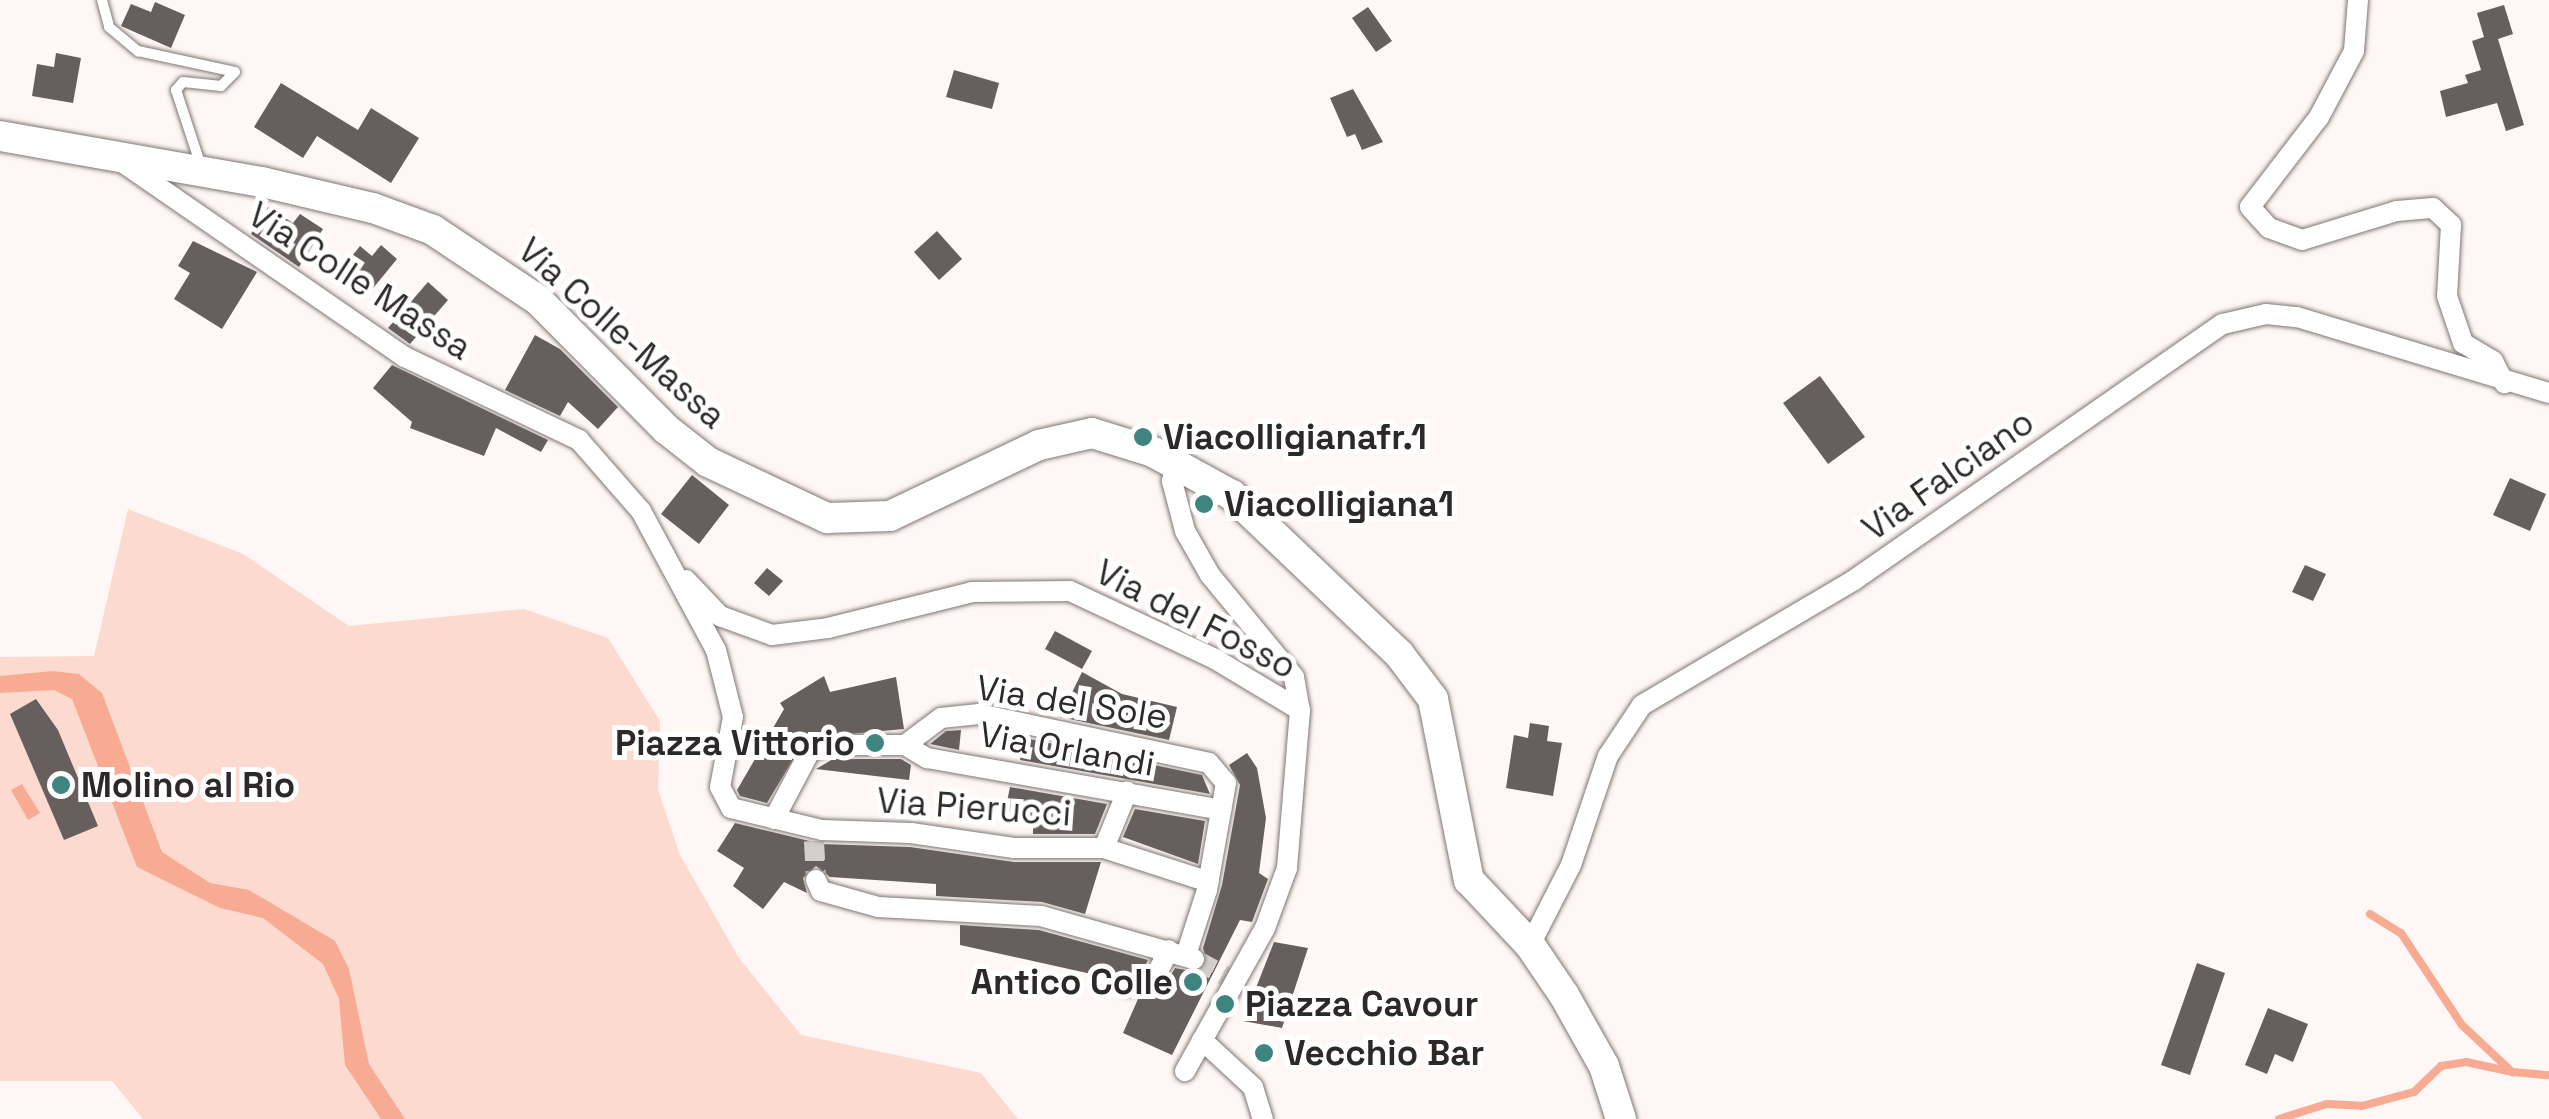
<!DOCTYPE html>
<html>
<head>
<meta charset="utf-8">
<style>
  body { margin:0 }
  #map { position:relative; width:2549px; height:1119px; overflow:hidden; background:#fff7f5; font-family:"Space Grotesk",sans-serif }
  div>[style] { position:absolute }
  .green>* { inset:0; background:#fddacf }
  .water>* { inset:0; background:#f7ab92 }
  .stream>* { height:8px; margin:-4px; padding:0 4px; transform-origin:4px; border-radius:4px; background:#f7ab92 }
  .building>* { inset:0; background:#675f5d }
  .street-tunnel>* { height:20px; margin-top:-10px; transform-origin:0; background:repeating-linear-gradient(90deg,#d5cecc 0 20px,transparent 0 30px) }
  .roads { filter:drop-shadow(0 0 2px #7e7673) drop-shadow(0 0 2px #7e7673) }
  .lane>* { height:10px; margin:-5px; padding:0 5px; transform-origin:5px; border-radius:5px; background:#fff }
  .street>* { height:20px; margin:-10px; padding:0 10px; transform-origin:10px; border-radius:10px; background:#fff }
  .secondary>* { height:30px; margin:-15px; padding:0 15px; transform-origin:15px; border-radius:15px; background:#fff }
  .dots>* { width:28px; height:28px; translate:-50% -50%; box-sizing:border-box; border:5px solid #fff; border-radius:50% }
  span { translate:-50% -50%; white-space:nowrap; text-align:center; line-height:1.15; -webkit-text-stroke:10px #fff; paint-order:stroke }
  .street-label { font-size:35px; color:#2d2928 }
  .poi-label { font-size:35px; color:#2d2928; font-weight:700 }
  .left { translate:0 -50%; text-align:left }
  .right { translate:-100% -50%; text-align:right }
</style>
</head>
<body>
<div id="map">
  <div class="green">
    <div style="clip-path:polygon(128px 509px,243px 554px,349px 626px,524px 609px,608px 638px,660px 721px,658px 789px,680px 855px,739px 958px,801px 1035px,981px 1073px,1018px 1119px,143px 1119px,112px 1081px,0 1081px,0 657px,94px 656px)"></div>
  </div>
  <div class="water">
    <div style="clip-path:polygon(53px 671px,79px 674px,102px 693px,162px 852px,210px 883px,249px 890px,335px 941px,349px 969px,369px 1064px,405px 1119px,381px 1119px,345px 1065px,339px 999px,323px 964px,263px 918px,220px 908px,137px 867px,72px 699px,54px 690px,0 693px,0 676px)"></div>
    <div style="clip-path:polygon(22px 784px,40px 813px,28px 820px,11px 790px)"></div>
  </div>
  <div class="stream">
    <div style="left:2370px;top:914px;width:36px;rotate:32deg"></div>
    <div style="left:2401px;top:933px;width:110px;rotate:56.5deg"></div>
    <div style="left:2462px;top:1025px;width:69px;rotate:43.2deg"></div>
    <div style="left:2512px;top:1072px;width:37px;rotate:5deg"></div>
    <div style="left:2279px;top:1119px;width:50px;rotate:-17.4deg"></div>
    <div style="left:2327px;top:1104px;width:35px;rotate:3deg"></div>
    <div style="left:2362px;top:1106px;width:54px;rotate:-15.1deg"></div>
    <div style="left:2414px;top:1092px;width:37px;rotate:-44deg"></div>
    <div style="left:2441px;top:1066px;width:25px;rotate:-9deg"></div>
    <div style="left:2466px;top:1062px;width:43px;rotate:12.1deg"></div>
  </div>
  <div class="building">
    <div style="clip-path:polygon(155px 2px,185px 15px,171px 48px,121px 26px,131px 4px,151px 12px)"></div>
    <div style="clip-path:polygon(2504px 5px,2513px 34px,2498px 39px,2524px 125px,2506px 131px,2497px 103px,2446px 117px,2440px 91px,2468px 83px,2465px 75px,2481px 70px,2472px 41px,2484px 37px,2477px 13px)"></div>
    <div style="clip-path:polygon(1368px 7px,1392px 41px,1376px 52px,1352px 18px)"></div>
    <div style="clip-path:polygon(56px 53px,81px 58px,73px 103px,32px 96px,37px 64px,54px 67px)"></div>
    <div style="clip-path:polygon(954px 70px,999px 83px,992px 109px,946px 97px)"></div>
    <div style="clip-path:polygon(281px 83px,358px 130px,371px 108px,419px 138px,391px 183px,317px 136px,303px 158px,254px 127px)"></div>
    <div style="clip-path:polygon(1353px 89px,1383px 142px,1362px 150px,1355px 134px,1347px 137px,1330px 98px)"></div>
    <div style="clip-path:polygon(268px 207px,293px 223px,300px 214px,323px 229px,299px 267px,251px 234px)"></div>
    <div style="clip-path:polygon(937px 231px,962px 259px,939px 280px,914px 252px)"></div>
    <div style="clip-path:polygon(193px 241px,257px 272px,222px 329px,174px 299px,190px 273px,178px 266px)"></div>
    <div style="clip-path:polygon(381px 245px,397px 259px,365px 298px,337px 275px,360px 246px,372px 256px)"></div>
    <div style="clip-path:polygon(428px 282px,448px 300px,410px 344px,388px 328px)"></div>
    <div style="clip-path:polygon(535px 335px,560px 349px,618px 407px,598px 429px,568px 402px,560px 416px,505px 390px)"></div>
    <div style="clip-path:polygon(392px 365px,548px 440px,541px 452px,496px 428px,484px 456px,410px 428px,412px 422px,373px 388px)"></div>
    <div style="clip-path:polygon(1820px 376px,1865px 437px,1828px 464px,1783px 403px)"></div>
    <div style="clip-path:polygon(692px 475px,729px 505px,699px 544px,661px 514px)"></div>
    <div style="clip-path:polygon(2510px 478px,2546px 494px,2530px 531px,2493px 515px)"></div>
    <div style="clip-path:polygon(2305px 565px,2326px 574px,2313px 601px,2292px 592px)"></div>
    <div style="clip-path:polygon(767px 568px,783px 581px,769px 596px,754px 583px)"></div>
    <div style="clip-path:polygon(1055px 631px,1092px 651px,1082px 669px,1045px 649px)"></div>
    <div style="clip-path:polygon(1082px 672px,1122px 694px,1177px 707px,1169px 740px,1060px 717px)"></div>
    <div style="clip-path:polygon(824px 676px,830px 692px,896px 677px,904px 729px,806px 738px,767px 803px,740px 796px,737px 790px,784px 709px,780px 703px)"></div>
    <div style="clip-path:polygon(36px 699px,58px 730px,98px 826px,64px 840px,10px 714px)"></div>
    <div style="clip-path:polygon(1530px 723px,1549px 726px,1547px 741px,1562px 743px,1553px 796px,1506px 788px,1514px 735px,1528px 738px)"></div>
    <div style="clip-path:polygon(961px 730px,959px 750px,930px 744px,946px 731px)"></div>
    <div style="clip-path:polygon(1025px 738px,1202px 775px,1210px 794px,1020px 760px)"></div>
    <div style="clip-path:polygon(1247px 753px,1257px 768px,1266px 818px,1259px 873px,1268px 879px,1252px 922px,1240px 920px,1172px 1055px,1123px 1033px,1138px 999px,1159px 996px,1175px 968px,1196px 972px,1207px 964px,1203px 948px,1222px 885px,1240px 785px,1229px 765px)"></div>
    <div style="clip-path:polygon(833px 759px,901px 759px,911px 765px,909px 780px,816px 769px)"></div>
    <div style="clip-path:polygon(1010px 787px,1107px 804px,1095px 834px,1033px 834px,1033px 817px,1005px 811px)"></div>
    <div style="clip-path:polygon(1135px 809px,1205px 821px,1198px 864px,1123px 837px)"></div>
    <div style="clip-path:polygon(735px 823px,822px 844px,910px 847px,1014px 862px,1101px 862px,1085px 914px,1042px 902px,936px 896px,936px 884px,830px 877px,816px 866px,803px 878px,807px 893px,784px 882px,763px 909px,733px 886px,744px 868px,717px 851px)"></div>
    <div style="clip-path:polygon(960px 925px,1039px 930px,1148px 960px,1142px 972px,1114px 979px,960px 945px)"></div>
    <div style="clip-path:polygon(1274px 942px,1308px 948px,1282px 1028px,1243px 1021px)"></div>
    <div style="clip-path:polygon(2197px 963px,2225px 973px,2190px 1075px,2161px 1065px)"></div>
    <div style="clip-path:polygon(2268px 1008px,2308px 1024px,2293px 1062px,2275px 1054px,2267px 1074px,2245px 1065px)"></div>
  </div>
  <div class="street-tunnel">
    <div style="left:814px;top:841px;width:39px;rotate:87deg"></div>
    <div style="left:1196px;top:960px;width:46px;rotate:28.8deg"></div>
  </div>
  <div class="roads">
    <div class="lane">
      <div style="left:102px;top:0;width:28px;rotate:75deg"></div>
      <div style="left:109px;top:27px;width:38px;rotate:40deg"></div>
      <div style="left:138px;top:51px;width:99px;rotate:12.2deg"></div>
      <div style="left:235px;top:72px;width:20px;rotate:135deg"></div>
      <div style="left:221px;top:86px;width:38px;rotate:-174deg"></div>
      <div style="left:183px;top:82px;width:11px;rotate:131deg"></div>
      <div style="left:176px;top:90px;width:80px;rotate:71.8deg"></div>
    </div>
    <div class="street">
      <div style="left:2358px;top:0;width:51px;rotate:94.5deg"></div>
      <div style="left:2354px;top:51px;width:75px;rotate:117.9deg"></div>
      <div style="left:2319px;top:117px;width:113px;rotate:127.5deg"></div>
      <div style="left:2250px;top:207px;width:28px;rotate:48deg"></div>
      <div style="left:2269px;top:228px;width:35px;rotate:20deg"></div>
      <div style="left:2302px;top:240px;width:99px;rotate:-17deg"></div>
      <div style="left:2397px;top:211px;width:36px;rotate:-5deg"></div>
      <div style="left:2433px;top:208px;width:25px;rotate:43deg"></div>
      <div style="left:2451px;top:225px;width:71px;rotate:93.2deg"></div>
      <div style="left:2447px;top:296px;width:50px;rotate:71.2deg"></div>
      <div style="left:2463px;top:343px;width:35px;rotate:31deg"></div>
      <div style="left:2493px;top:361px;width:25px;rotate:63deg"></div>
      <div style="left:122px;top:162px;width:344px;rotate:34.6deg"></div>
      <div style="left:405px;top:357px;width:193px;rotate:25.5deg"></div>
      <div style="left:579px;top:440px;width:94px;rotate:48.9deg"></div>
      <div style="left:641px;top:511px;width:158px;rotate:61.7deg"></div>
      <div style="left:716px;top:650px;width:69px;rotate:75.8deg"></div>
      <div style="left:733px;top:717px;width:71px;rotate:100.5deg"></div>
      <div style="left:720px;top:787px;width:24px;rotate:62deg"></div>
      <div style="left:731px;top:808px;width:94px;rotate:13.6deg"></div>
      <div style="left:822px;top:830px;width:89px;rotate:1.9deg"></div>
      <div style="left:911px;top:833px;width:104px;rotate:8.3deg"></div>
      <div style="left:1014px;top:848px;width:90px"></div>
      <div style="left:1104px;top:848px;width:110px;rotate:17.9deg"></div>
      <div style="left:1177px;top:463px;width:19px;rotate:106deg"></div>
      <div style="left:1172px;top:481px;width:52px;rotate:75.4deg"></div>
      <div style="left:1185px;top:531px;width:51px;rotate:60.4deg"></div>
      <div style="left:1210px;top:575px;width:132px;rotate:50.5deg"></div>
      <div style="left:1294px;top:677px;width:34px;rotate:80deg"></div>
      <div style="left:1300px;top:710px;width:159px;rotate:94.7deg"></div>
      <div style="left:1287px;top:868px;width:64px;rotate:110.1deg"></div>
      <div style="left:1265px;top:928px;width:164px;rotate:119.2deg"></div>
      <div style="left:686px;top:580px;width:50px;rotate:46.6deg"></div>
      <div style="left:720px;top:616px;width:55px;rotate:20.1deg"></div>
      <div style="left:772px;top:635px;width:56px;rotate:-7.1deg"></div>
      <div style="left:828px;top:628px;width:148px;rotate:-14deg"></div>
      <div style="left:972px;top:592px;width:98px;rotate:-0.6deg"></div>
      <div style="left:1070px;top:591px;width:160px;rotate:25.1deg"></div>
      <div style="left:1215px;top:659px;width:99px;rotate:31deg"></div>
      <div style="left:905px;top:745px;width:45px;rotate:-36.9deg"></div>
      <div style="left:941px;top:718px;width:38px;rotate:-6deg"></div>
      <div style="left:979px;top:714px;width:235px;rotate:12deg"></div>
      <div style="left:1209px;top:763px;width:26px;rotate:50deg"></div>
      <div style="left:1226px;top:783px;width:109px;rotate:100.1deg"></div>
      <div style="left:1207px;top:890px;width:68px;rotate:107.9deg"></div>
      <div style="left:905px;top:745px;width:26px;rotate:31deg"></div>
      <div style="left:927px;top:758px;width:299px;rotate:10deg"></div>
      <div style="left:774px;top:819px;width:77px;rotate:-62.1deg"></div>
      <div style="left:810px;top:751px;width:22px;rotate:-16deg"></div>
      <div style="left:831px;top:745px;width:74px"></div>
      <div style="left:1104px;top:848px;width:61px;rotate:-67.7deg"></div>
      <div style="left:816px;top:880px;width:12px;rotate:66deg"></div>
      <div style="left:821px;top:891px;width:59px;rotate:15.7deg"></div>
      <div style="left:878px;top:907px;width:163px;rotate:3.2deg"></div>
      <div style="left:1041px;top:916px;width:159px;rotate:15.7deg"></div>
      <div style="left:1530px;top:945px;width:90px;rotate:-62.9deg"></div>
      <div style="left:1571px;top:865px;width:115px;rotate:-71.3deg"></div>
      <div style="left:1608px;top:756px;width:61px;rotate:-56.3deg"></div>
      <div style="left:1642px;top:705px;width:246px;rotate:-30.5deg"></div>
      <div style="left:1854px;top:580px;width:449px;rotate:-34.8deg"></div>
      <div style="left:2223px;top:324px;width:44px;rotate:-13.1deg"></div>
      <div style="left:2266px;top:314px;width:31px;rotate:6deg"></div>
      <div style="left:2297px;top:317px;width:263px;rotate:16.8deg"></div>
      <div style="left:1126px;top:986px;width:25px;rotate:-2deg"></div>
      <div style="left:1151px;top:985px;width:39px;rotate:-63deg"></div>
      <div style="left:1202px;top:1040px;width:69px;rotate:42.7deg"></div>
      <div style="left:1253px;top:1087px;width:34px;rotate:73deg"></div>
    </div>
    <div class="secondary">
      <div style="left:0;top:136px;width:266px;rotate:10deg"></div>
      <div style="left:262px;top:182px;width:114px;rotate:13.2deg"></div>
      <div style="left:373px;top:208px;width:64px;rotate:20.1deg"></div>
      <div style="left:433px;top:230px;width:126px;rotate:33.7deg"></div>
      <div style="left:538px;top:300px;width:182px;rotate:45.2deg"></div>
      <div style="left:666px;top:429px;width:53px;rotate:38.2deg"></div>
      <div style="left:708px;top:462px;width:132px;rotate:25.2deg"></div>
      <div style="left:827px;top:518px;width:63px;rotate:-1.8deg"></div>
      <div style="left:890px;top:516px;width:165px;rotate:-25.5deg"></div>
      <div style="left:1039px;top:445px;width:54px;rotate:-12.8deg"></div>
      <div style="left:1092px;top:433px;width:64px;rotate:17.3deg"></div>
      <div style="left:1153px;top:452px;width:90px;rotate:28.6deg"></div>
      <div style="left:1232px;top:495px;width:231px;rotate:43.6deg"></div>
      <div style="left:1399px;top:654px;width:56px;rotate:52.9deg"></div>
      <div style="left:1433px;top:699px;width:185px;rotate:78.8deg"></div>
      <div style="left:1469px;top:880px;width:89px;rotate:46.8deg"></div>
      <div style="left:1530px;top:945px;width:60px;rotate:55.8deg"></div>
      <div style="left:1564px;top:995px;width:81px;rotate:60.6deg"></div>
      <div style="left:1604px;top:1066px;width:56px;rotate:72.2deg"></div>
    </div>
  </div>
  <div class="dots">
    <div style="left:1143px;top:437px;background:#3e8580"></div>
    <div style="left:1204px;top:504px;background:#3e8580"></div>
    <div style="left:875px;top:743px;background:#3e8580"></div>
    <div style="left:61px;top:785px;background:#3e8580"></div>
    <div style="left:1193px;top:982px;background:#3e8580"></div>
    <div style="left:1225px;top:1004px;background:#3e8580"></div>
    <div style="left:1264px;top:1053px;background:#3e8580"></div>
  </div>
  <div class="street-label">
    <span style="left:360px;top:281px;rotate:33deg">Via Colle Massa</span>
    <span style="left:622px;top:333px;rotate:42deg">Via Colle-Massa</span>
    <span style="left:1948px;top:475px;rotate:-35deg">Via Falciano</span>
    <span style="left:1196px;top:619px;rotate:27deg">Via del Fosso</span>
    <span style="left:1072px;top:702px;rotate:9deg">Via del Sole</span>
    <span style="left:1067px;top:749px;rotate:10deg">Via Orlandi</span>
    <span style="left:974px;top:807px;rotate:4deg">Via Pierucci</span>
  </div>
  <div class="poi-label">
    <span class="left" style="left:1163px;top:437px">Viacolligianafr.1</span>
    <span class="left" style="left:1224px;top:504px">Viacolligiana1</span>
    <span class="right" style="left:855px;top:743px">Piazza Vittorio</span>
    <span class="left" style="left:81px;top:785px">Molino al Rio</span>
    <span class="right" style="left:1173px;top:982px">Antico Colle</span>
    <span class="left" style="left:1245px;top:1004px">Piazza Cavour</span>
    <span class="left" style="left:1284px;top:1053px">Vecchio Bar</span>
  </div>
</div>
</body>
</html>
